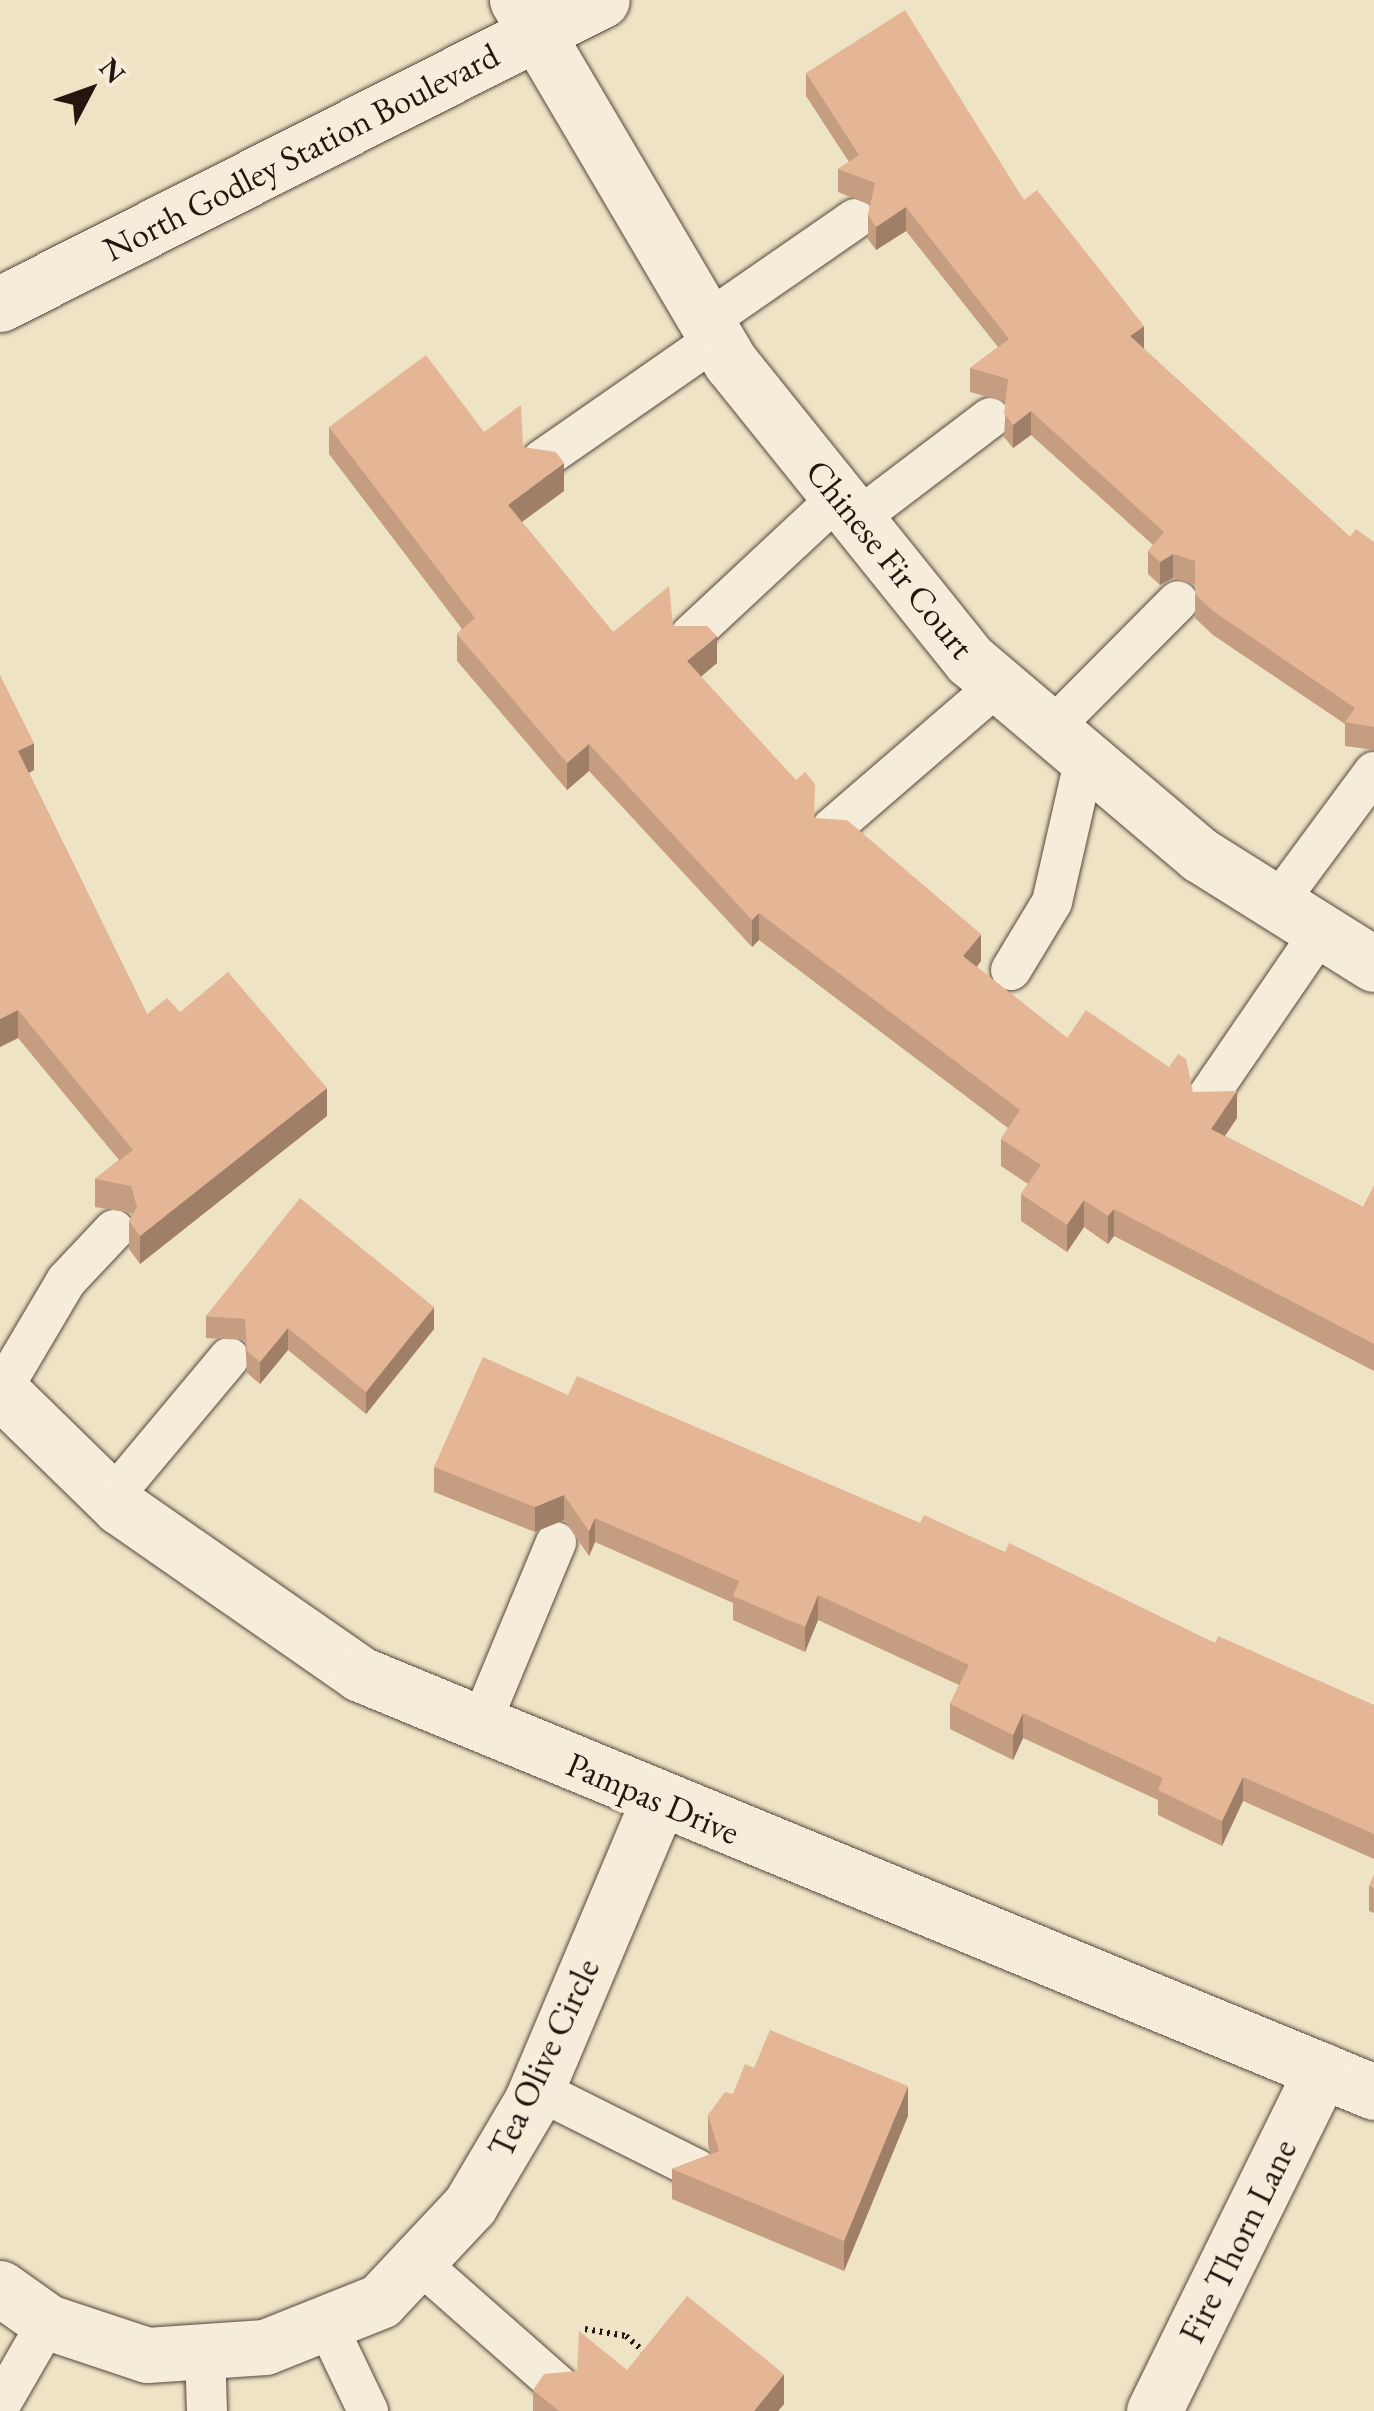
<!DOCTYPE html>
<html>
<head>
<meta charset="utf-8">
<style>
  body { margin:0 }
  #map { position:relative; width:1374px; height:2411px; overflow:hidden; background:#efe3c6; font-family:"EB Garamond",serif }
  div>[style] { position:absolute }
  .path>* { height:6px; margin-top:-3px; transform-origin:0; background:repeating-linear-gradient(90deg,#24150f 0 2.5px,transparent 0 7.5px) }
  .roads { filter:drop-shadow(0 0 2px #57483d) drop-shadow(0 0 2px #57483d) }
  .service>* { height:40px; margin:-20px; padding:0 20px; transform-origin:20px; border-radius:20px; background:#f5edda }
  .minor>* { height:55px; margin:-27.5px; padding:0 27.5px; transform-origin:27.5px; border-radius:27.5px; background:#f5edda }
  .wall>* { inset:0; background:#c59d81 }
  .shaded-wall>* { inset:0; background:#a07f69 }
  .building>* { inset:0; background:#e5b696 }
  span { translate:-50% -50%; white-space:nowrap; text-align:center; line-height:1.15; -webkit-text-stroke:9px #f5edda; paint-order:stroke }
  .street-label { font-size:35px; color:#24150f }
  .north { position:absolute; left:40px; top:40px; width:100px; height:100px; -webkit-text-stroke:8px #f5edda; paint-order:stroke; rotate:49deg; font-size:28px; font-weight:700; line-height:40px; text-align:center; color:#24150f }
  .north::after { content:''; display:block; margin:auto; width:35px; height:45px; background:#24150f; clip-path:polygon(50% 0,100% 100%,50% 72%,0 100%) }
</style>
</head>
<body>
<div id="map">
  <div class="path">
    <div style="left:585px;top:2329px;width:42px;rotate:9.7deg"></div>
    <div style="left:626px;top:2336px;width:30px;rotate:41deg"></div>
  </div>
  <div class="roads">
    <div class="service">
      <div style="left:706px;top:322px;width:181px;rotate:-34.7deg"></div>
      <div style="left:542px;top:460px;width:212px;rotate:-34.8deg"></div>
      <div style="left:857px;top:519px;width:167px;rotate:-37.2deg"></div>
      <div style="left:690px;top:636px;width:204px;rotate:-43deg"></div>
      <div style="left:1051px;top:729px;width:180px;rotate:-45.2deg"></div>
      <div style="left:831px;top:829px;width:222px;rotate:-40.8deg"></div>
      <div style="left:1277px;top:903px;width:163px;rotate:-53.5deg"></div>
      <div style="left:1011px;top:970px;width:79px;rotate:-58.9deg"></div>
      <div style="left:1052px;top:902px;width:148px;rotate:-77.1deg"></div>
      <div style="left:1206px;top:1099px;width:204px;rotate:-55.6deg"></div>
      <div style="left:1px;top:1391px;width:128px;rotate:-59.4deg"></div>
      <div style="left:66px;top:1281px;width:70px;rotate:-46.7deg"></div>
      <div style="left:111px;top:1499px;width:184px;rotate:-50.1deg"></div>
      <div style="left:480px;top:1725px;width:198px;rotate:-67.4deg"></div>
      <div style="left:536px;top:2089px;width:181px;rotate:26.6deg"></div>
      <div style="left:417px;top:2261px;width:189px;rotate:41.4deg"></div>
      <div style="left:326px;top:2323px;width:98px;rotate:64.5deg"></div>
      <div style="left:205px;top:2351px;width:60px;rotate:88.1deg"></div>
      <div style="left:0;top:2405px;width:96px;rotate:-60deg"></div>
    </div>
    <div class="minor">
      <div style="left:517px;top:0;width:421px;rotate:59.5deg"></div>
      <div style="left:731px;top:363px;width:381px;rotate:51.2deg"></div>
      <div style="left:970px;top:660px;width:302px;rotate:40.3deg"></div>
      <div style="left:1200px;top:855px;width:205px;rotate:32.1deg"></div>
      <div style="left:0;top:304px;width:674px;rotate:-26.79deg"></div>
      <div style="left:0;top:1390px;width:168px;rotate:44.3deg"></div>
      <div style="left:120px;top:1507px;width:292px;rotate:34.8deg"></div>
      <div style="left:360px;top:1674px;width:1097px;rotate:22.4deg"></div>
      <div style="left:0;top:2288px;width:59px;rotate:35.3deg"></div>
      <div style="left:48px;top:2322px;width:104px;rotate:18.4deg"></div>
      <div style="left:147px;top:2355px;width:118px;rotate:-3.9deg"></div>
      <div style="left:265px;top:2347px;width:124px;rotate:-21.8deg"></div>
      <div style="left:380px;top:2301px;width:132px;rotate:-46.8deg"></div>
      <div style="left:470px;top:2205px;width:120px;rotate:-59.4deg"></div>
      <div style="left:531px;top:2102px;width:327px;rotate:-67.1deg"></div>
      <div style="left:1154px;top:2411px;width:380px;rotate:-63.8deg"></div>
    </div>
  </div>
  <div class="wall">
    <div style="clip-path:polygon(806px 73px,1024px 200px,1144px 349px,1350px 537px,1374px 542px,1374px 750px,1345px 746px,1345px 724px,1213px 635px,1195px 618px,1195px 585px,1173px 578px,1160px 585px,1148px 574px,1148px 551px,1153px 545px,1031px 435px,1013px 448px,1004px 437px,1006px 402px,970px 392px,970px 368px,998px 347px,906px 231px,876px 250px,868px 239px,868px 215px,870px 205px,838px 192px,838px 169px,849px 162px,806px 96px)"></div>
    <div style="clip-path:polygon(329px 427px,484px 432px,523px 447px,564px 491px,522px 522px,613px 632px,673px 626px,717px 663px,701px 677px,815px 818px,981px 961px,977px 967px,1067px 1038px,1193px 1092px,1237px 1118px,1225px 1136px,1363px 1207px,1374px 1186px,1374px 1371px,1114px 1236px,1108px 1244px,1084px 1227px,1067px 1252px,1021px 1221px,1021px 1194px,1028px 1184px,1001px 1166px,1001px 1139px,1008px 1128px,759px 940px,752px 947px,589px 771px,567px 790px,457px 661px,457px 634px,462px 629px,329px 454px)"></div>
    <div style="clip-path:polygon(0 675px,34px 770px,29px 773px,147px 1014px,180px 1012px,327px 1116px,140px 1264px,129px 1249px,129px 1221px,132px 1216px,131px 1213px,95px 1207px,95px 1179px,119px 1160px,18px 1038px,0 1047px)"></div>
    <div style="clip-path:polygon(206px 1316px,434px 1329px,366px 1414px,288px 1350px,260px 1384px,247px 1373px,245px 1340px,206px 1338px)"></div>
    <div style="clip-path:polygon(568px 1395px,920px 1523px,1005px 1552px,1215px 1643px,1374px 1705px,1374px 1859px,1243px 1801px,1222px 1846px,1158px 1815px,1158px 1800px,1023px 1738px,1013px 1760px,950px 1729px,950px 1704px,959px 1685px,818px 1620px,805px 1652px,733px 1620px,733px 1603px,595px 1542px,589px 1556px,564px 1520px,535px 1532px,434px 1492px,434px 1467px)"></div>
    <div style="clip-path:polygon(1374px 1875px,1374px 1913px,1369px 1911px,1369px 1886px)"></div>
    <div style="clip-path:polygon(733px 2094px,908px 2116px,844px 2271px,672px 2199px,672px 2169px,711px 2154px,708px 2145px,708px 2115px)"></div>
    <div style="clip-path:polygon(627px 2370px,784px 2404px,778px 2411px,533px 2411px,533px 2390px)"></div>
  </div>
  <div class="shaded-wall">
    <div style="clip-path:polygon(906px 207px,906px 231px,876px 250px,876px 227px)"></div>
    <div style="clip-path:polygon(1144px 326px,1144px 349px,1130px 336px)"></div>
    <div style="clip-path:polygon(1031px 411px,1031px 435px,1013px 448px,1013px 425px)"></div>
    <div style="clip-path:polygon(564px 463px,564px 491px,508px 532px,508px 505px)"></div>
    <div style="clip-path:polygon(1173px 554px,1173px 578px,1160px 585px,1160px 562px)"></div>
    <div style="clip-path:polygon(717px 636px,717px 663px,687px 688px,687px 661px)"></div>
    <div style="clip-path:polygon(34px 743px,34px 770px,18px 778px,18px 751px)"></div>
    <div style="clip-path:polygon(589px 744px,589px 771px,567px 790px,567px 763px)"></div>
    <div style="clip-path:polygon(759px 913px,759px 940px,752px 947px,752px 920px)"></div>
    <div style="clip-path:polygon(981px 934px,981px 961px,963px 983px,963px 956px)"></div>
    <div style="clip-path:polygon(18px 1010px,18px 1038px,0 1047px,0 1019px)"></div>
    <div style="clip-path:polygon(327px 1088px,327px 1116px,140px 1264px,140px 1236px)"></div>
    <div style="clip-path:polygon(1237px 1091px,1237px 1118px,1211px 1156px,1211px 1129px)"></div>
    <div style="clip-path:polygon(1084px 1200px,1084px 1227px,1067px 1252px,1067px 1225px)"></div>
    <div style="clip-path:polygon(1114px 1209px,1114px 1236px,1108px 1244px,1108px 1216px)"></div>
    <div style="clip-path:polygon(434px 1307px,434px 1329px,366px 1414px,366px 1392px)"></div>
    <div style="clip-path:polygon(288px 1328px,288px 1350px,260px 1384px,260px 1362px)"></div>
    <div style="clip-path:polygon(564px 1495px,564px 1520px,535px 1532px,535px 1507px)"></div>
    <div style="clip-path:polygon(595px 1518px,595px 1542px,589px 1556px,589px 1531px)"></div>
    <div style="clip-path:polygon(818px 1595px,818px 1620px,805px 1652px,805px 1627px)"></div>
    <div style="clip-path:polygon(1023px 1713px,1023px 1738px,1013px 1760px,1013px 1735px)"></div>
    <div style="clip-path:polygon(1243px 1777px,1243px 1801px,1222px 1846px,1222px 1821px)"></div>
    <div style="clip-path:polygon(908px 2086px,908px 2116px,844px 2271px,844px 2241px)"></div>
    <div style="clip-path:polygon(784px 2374px,784px 2404px,778px 2411px,754px 2411px)"></div>
  </div>
  <div class="building">
    <div style="clip-path:polygon(905px 10px,1024px 200px,1037px 190px,1144px 326px,1130px 336px,1350px 537px,1356px 529px,1374px 542px,1374px 727px,1345px 722px,1355px 708px,1213px 611px,1195px 594px,1195px 561px,1173px 554px,1160px 562px,1148px 551px,1164px 532px,1031px 411px,1013px 425px,1004px 413px,1008px 379px,970px 368px,1009px 339px,906px 207px,876px 227px,868px 215px,875px 183px,838px 169px,859px 155px,806px 73px)"></div>
    <div style="clip-path:polygon(426px 355px,484px 432px,521px 405px,523px 447px,556px 452px,564px 463px,508px 505px,613px 632px,669px 586px,673px 626px,707px 626px,717px 636px,687px 661px,796px 780px,805px 772px,815px 784px,814px 818px,847px 820px,981px 934px,963px 956px,1067px 1038px,1086px 1010px,1169px 1067px,1178px 1054px,1186px 1059px,1193px 1092px,1237px 1091px,1211px 1129px,1363px 1207px,1374px 1186px,1374px 1344px,1114px 1209px,1108px 1216px,1084px 1200px,1067px 1225px,1021px 1194px,1041px 1165px,1001px 1139px,1020px 1110px,759px 913px,752px 920px,589px 744px,567px 763px,457px 634px,475px 618px,329px 427px)"></div>
    <div style="clip-path:polygon(0 675px,34px 743px,18px 751px,147px 1014px,167px 998px,180px 1012px,228px 972px,327px 1088px,140px 1236px,129px 1221px,137px 1207px,131px 1186px,95px 1179px,133px 1150px,18px 1010px,0 1019px)"></div>
    <div style="clip-path:polygon(300px 1198px,434px 1307px,366px 1392px,288px 1328px,260px 1362px,247px 1351px,245px 1319px,206px 1316px)"></div>
    <div style="clip-path:polygon(483px 1357px,568px 1395px,577px 1376px,920px 1523px,924px 1515px,1005px 1552px,1009px 1543px,1215px 1643px,1218px 1636px,1374px 1705px,1374px 1834px,1243px 1777px,1222px 1821px,1158px 1790px,1163px 1778px,1023px 1713px,1013px 1735px,950px 1704px,969px 1665px,818px 1595px,805px 1627px,733px 1596px,739px 1581px,595px 1518px,589px 1531px,564px 1495px,535px 1507px,434px 1467px)"></div>
    <div style="clip-path:polygon(1374px 1875px,1374px 1888px,1369px 1886px)"></div>
    <div style="clip-path:polygon(770px 2030px,908px 2086px,844px 2241px,672px 2169px,719px 2151px,708px 2115px,725px 2092px,733px 2094px,745px 2064px,754px 2068px)"></div>
    <div style="clip-path:polygon(687px 2296px,784px 2374px,754px 2411px,559px 2411px,533px 2390px,544px 2374px,577px 2371px,579px 2331px,627px 2370px)"></div>
  </div>
  <div class="street-label">
    <span style="left:301px;top:152px;rotate:-27deg">North Godley Station Boulevard</span>
    <span style="left:890px;top:559px;rotate:51deg">Chinese Fir Court</span>
    <span style="left:653px;top:1798px;rotate:23deg">Pampas Drive</span>
    <span style="left:544px;top:2058px;rotate:-65deg">Tea Olive Circle</span>
    <span style="left:1238px;top:2241px;rotate:-64deg">Fire Thorn Lane</span>
  </div>
  <div class="north">N</div>
</div>
</body>
</html>
